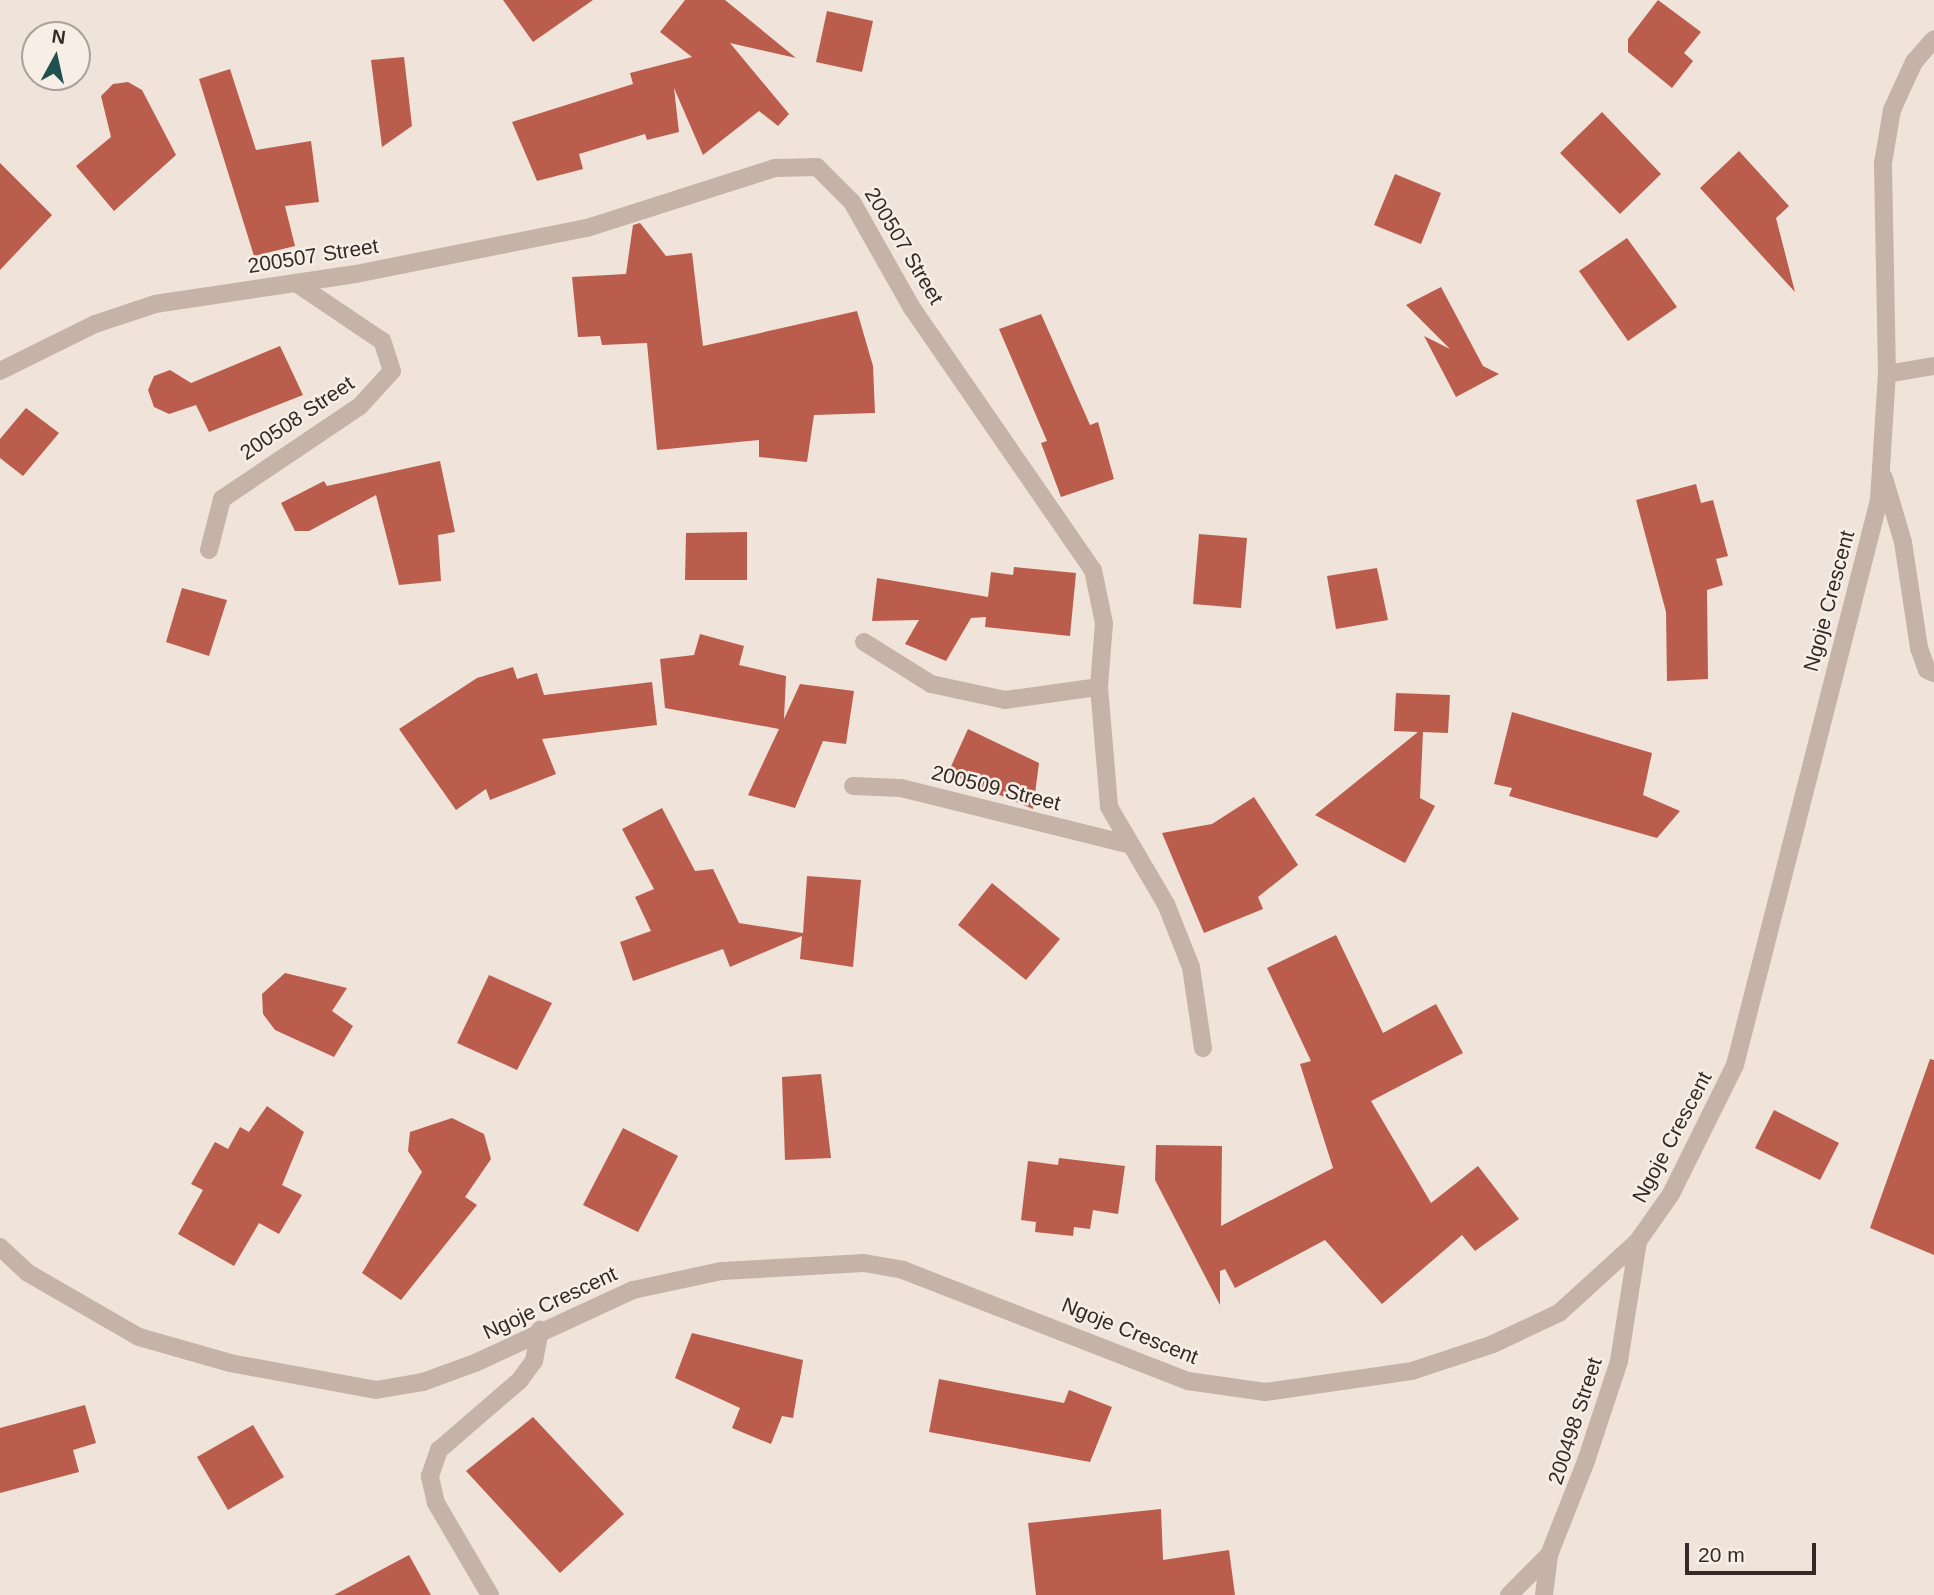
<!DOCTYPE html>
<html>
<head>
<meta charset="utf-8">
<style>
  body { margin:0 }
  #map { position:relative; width:1934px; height:1595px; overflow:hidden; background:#efe3da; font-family:Helvetica,sans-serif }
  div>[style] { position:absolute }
  .building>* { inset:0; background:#bb5d4d }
  .minor>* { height:18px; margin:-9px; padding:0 9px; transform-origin:9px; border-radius:9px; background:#c6b3a8 }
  span { translate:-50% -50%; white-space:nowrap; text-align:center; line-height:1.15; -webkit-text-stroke:5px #f7eee6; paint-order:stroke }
  .street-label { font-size:21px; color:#332a27 }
  .north { position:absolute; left:21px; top:21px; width:70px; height:70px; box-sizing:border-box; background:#f7eee6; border:2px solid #a9a09a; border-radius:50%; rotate:8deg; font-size:19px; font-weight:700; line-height:28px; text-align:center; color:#332a27 }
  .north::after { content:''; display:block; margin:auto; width:24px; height:32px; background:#21514f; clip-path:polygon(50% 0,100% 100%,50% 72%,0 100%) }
  .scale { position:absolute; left:1685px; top:1543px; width:131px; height:32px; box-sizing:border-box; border:4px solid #332a27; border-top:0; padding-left:9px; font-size:21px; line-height:24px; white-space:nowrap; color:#332a27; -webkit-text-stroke:5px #f7eee6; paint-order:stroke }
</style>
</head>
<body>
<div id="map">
  <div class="building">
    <div style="clip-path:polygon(503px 0,593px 0,533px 42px)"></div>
    <div style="clip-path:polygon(685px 0,725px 0,796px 58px,730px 43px,789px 114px,778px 126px,759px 111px,703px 155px,674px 88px,679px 132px,647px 140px,645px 134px,579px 154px,583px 169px,537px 181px,512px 122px,633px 84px,630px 73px,692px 57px,660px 32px)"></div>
    <div style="clip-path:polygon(1658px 0,1701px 32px,1684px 53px,1693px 61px,1672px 88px,1628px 52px,1628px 39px)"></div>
    <div style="clip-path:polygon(827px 11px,873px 21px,862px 72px,816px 62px)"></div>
    <div style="clip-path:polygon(404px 57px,412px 126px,382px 147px,371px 60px)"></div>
    <div style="clip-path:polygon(230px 69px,256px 150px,311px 141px,319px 202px,285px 206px,295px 246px,254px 256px,199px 79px)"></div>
    <div style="clip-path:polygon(128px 82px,142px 90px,176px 155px,114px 211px,76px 166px,111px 137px,101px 96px,113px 84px)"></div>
    <div style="clip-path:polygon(1602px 112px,1661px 174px,1620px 214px,1560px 153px)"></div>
    <div style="clip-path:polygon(1739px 151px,1789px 206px,1776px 218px,1795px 292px,1700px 188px)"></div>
    <div style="clip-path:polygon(0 163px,52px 215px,0 270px)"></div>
    <div style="clip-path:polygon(1395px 174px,1441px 193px,1421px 244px,1374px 225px)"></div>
    <div style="clip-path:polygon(640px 223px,666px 256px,692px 253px,703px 346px,857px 311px,873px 366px,875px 413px,814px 415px,807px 462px,759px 457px,759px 440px,657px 450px,647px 343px,602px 345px,600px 336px,578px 337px,572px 277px,626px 274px,633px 225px)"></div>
    <div style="clip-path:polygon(1627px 238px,1677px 307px,1628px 341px,1579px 271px)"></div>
    <div style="clip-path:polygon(1441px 287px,1483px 366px,1499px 374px,1456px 397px,1424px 336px,1450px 349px,1406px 305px)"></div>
    <div style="clip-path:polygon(1041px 314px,1090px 425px,1098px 422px,1114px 479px,1061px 497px,1041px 443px,1047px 441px,999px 329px)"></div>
    <div style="clip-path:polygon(280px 346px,303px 395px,209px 432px,196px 405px,169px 414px,154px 407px,148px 390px,154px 376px,170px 370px,191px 383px)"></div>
    <div style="clip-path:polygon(26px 408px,59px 433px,23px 476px,0 458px,0 439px)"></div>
    <div style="clip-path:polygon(440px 461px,455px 532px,438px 535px,441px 581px,399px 585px,376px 495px,309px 531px,295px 531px,281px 503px,324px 481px,327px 486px)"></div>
    <div style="clip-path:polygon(1696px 484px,1701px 503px,1713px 500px,1728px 556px,1716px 559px,1723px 585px,1707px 590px,1708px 679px,1667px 681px,1666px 612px,1636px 500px)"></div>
    <div style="clip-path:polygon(747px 532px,747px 580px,685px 580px,686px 533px)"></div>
    <div style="clip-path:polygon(1199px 534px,1247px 538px,1241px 608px,1193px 604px)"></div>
    <div style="clip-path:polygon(1014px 567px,1076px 573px,1070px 636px,985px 627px,986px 617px,971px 618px,946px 661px,905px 644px,919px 620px,872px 621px,877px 578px,988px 597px,991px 572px,1013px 575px)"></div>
    <div style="clip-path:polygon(1377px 568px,1388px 620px,1336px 629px,1327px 576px)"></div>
    <div style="clip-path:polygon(182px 588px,227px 600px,209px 656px,166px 642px)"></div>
    <div style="clip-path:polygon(700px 634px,744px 646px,739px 665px,786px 676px,784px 719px,800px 684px,854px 691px,846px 744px,823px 741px,795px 808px,748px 795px,779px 729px,665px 708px,660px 659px,694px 655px)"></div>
    <div style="clip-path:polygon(513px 667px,517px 679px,537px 673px,544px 695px,652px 682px,657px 725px,542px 739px,556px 774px,490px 800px,486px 789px,456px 810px,399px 729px,477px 678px)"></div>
    <div style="clip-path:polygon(1396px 693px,1450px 695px,1448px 733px,1423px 732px,1420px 798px,1435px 806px,1405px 863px,1315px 815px,1418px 732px,1394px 731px)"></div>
    <div style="clip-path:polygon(1512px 712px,1652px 753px,1643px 795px,1680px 811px,1657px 838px,1509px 796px,1512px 788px,1494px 784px)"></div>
    <div style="clip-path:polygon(968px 729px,1039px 763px,1033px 809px,948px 773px)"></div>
    <div style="clip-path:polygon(1254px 797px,1298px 865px,1258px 897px,1263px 909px,1204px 933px,1162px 833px,1212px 824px)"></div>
    <div style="clip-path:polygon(662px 808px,695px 871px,713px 869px,739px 923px,803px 933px,807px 876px,861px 880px,853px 967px,800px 959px,802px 936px,730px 967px,723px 949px,633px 981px,620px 942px,651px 931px,635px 897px,654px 889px,622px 829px)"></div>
    <div style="clip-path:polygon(992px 883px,1060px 939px,1026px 980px,958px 925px)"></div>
    <div style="clip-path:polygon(1336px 935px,1383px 1033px,1436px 1004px,1463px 1053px,1371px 1101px,1431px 1203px,1478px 1166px,1519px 1219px,1475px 1251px,1462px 1235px,1382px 1304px,1325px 1240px,1235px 1288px,1225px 1269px,1220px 1271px,1220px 1305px,1155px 1180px,1156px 1145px,1222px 1146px,1221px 1226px,1333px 1168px,1300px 1064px,1311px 1061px,1267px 968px)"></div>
    <div style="clip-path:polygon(285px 973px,347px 988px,332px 1011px,353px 1026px,334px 1057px,275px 1030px,263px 1014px,262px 994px)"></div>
    <div style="clip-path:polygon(489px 975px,552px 1003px,517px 1070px,457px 1043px)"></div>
    <div style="clip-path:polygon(1930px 1059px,1934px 1060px,1934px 1255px,1870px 1228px)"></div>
    <div style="clip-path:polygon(821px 1074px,831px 1158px,785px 1160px,782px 1077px)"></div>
    <div style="clip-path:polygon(267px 1106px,304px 1132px,282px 1185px,302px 1195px,279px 1234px,259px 1223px,234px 1266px,178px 1234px,203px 1190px,191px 1184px,215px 1142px,228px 1149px,240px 1127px,249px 1132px)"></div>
    <div style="clip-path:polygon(1774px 1110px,1839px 1143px,1820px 1180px,1755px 1148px)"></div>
    <div style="clip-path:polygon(452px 1118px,484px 1134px,491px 1159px,465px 1197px,477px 1205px,401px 1300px,362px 1273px,422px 1172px,408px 1151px,410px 1132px)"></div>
    <div style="clip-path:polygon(623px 1128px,678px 1156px,638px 1232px,583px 1205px)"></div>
    <div style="clip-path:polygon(1059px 1158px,1125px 1166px,1118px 1214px,1093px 1210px,1090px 1229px,1074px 1227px,1073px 1236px,1035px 1232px,1036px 1222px,1021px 1220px,1028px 1161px,1058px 1165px)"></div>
    <div style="clip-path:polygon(692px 1333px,803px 1360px,793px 1418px,782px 1416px,771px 1444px,732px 1428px,740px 1408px,675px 1378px)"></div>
    <div style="clip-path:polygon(939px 1379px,1064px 1403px,1069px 1390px,1112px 1407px,1090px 1462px,929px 1432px)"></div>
    <div style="clip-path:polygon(85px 1405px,96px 1443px,73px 1450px,79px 1472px,0 1493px,0 1428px)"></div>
    <div style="clip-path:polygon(533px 1417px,624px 1514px,560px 1573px,466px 1471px)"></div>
    <div style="clip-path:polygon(253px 1425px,284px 1477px,228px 1510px,197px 1457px)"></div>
    <div style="clip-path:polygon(1161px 1509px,1163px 1560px,1229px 1550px,1235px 1595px,1036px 1595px,1028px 1523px)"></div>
    <div style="clip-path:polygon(409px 1555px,431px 1595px,334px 1595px)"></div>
  </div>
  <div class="minor">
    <div style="left:0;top:371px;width:106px;rotate:-26.3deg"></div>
    <div style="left:95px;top:324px;width:63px;rotate:-18.4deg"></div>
    <div style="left:155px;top:304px;width:203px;rotate:-8.5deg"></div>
    <div style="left:356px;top:274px;width:236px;rotate:-11.3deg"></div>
    <div style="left:587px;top:228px;width:197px;rotate:-17.7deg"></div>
    <div style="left:775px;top:168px;width:42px;rotate:-1.4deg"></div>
    <div style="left:817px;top:167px;width:49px;rotate:45deg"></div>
    <div style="left:852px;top:202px;width:122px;rotate:60.5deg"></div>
    <div style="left:912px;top:308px;width:318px;rotate:55.4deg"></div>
    <div style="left:1093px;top:570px;width:54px;rotate:78.3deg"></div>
    <div style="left:1104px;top:623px;width:64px;rotate:94.5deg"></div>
    <div style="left:1099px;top:687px;width:120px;rotate:85.2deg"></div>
    <div style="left:1109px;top:807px;width:113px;rotate:59.6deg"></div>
    <div style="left:1166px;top:904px;width:68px;rotate:68.4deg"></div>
    <div style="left:1191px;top:967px;width:82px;rotate:81.6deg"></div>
    <div style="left:1887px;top:374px;width:48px;rotate:-9.7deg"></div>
    <div style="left:1884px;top:478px;width:67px;rotate:73.5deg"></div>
    <div style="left:1903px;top:542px;width:107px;rotate:81.4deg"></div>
    <div style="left:1919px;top:648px;width:23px;rotate:70deg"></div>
    <div style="left:1927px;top:670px;width:8px;rotate:23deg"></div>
    <div style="left:209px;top:550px;width:53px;rotate:-75.7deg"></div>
    <div style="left:222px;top:499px;width:166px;rotate:-34deg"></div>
    <div style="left:360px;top:406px;width:47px;rotate:-47.6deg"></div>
    <div style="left:392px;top:371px;width:32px;rotate:-108deg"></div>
    <div style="left:382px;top:341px;width:104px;rotate:-146deg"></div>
    <div style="left:864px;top:642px;width:79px;rotate:32.1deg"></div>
    <div style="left:931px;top:684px;width:76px;rotate:12.2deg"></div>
    <div style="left:1005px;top:700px;width:95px;rotate:-7.9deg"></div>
    <div style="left:853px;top:786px;width:48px;rotate:2.4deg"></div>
    <div style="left:901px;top:788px;width:233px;rotate:13.9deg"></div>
    <div style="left:0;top:1247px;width:38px;rotate:43deg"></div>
    <div style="left:28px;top:1273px;width:128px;rotate:30deg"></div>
    <div style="left:139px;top:1337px;width:95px;rotate:15.9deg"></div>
    <div style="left:230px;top:1363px;width:148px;rotate:10.5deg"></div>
    <div style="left:376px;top:1390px;width:48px;rotate:-9.7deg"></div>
    <div style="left:423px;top:1382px;width:55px;rotate:-20.1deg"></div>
    <div style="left:475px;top:1363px;width:174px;rotate:-24.8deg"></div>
    <div style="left:633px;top:1290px;width:91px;rotate:-12.1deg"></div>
    <div style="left:722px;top:1271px;width:142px;rotate:-3.2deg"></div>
    <div style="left:864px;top:1263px;width:40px;rotate:10deg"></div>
    <div style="left:903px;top:1270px;width:306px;rotate:21.3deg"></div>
    <div style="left:1188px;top:1381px;width:78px;rotate:8.1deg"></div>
    <div style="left:1265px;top:1392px;width:148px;rotate:-8.1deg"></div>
    <div style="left:1412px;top:1371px;width:85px;rotate:-18.4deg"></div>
    <div style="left:1493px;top:1344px;width:73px;rotate:-25.2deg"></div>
    <div style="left:1559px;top:1313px;width:107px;rotate:-42.3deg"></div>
    <div style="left:1638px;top:1241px;width:57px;rotate:-54.9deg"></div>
    <div style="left:1671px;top:1194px;width:144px;rotate:-63.6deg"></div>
    <div style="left:1735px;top:1065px;width:583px;rotate:-75.7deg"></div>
    <div style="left:1879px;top:500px;width:126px;rotate:-86.4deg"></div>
    <div style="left:1887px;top:374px;width:211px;rotate:-91.1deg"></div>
    <div style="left:1883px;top:163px;width:54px;rotate:-80.4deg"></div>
    <div style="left:1892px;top:110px;width:53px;rotate:-65.4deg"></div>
    <div style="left:1914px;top:62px;width:30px;rotate:-49deg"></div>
    <div style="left:490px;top:1595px;width:107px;rotate:-120.4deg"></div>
    <div style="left:436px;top:1503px;width:28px;rotate:-103deg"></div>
    <div style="left:430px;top:1476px;width:28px;rotate:-71deg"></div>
    <div style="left:439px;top:1450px;width:107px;rotate:-40.8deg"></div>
    <div style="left:520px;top:1380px;width:24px;rotate:-54deg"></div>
    <div style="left:534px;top:1361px;width:32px;rotate:-79deg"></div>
    <div style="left:1509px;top:1595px;width:57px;rotate:-45deg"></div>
    <div style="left:1549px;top:1555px;width:101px;rotate:-68.5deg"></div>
    <div style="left:1586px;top:1461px;width:105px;rotate:-71.7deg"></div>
    <div style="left:1619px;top:1361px;width:121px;rotate:-81deg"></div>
    <div style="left:1544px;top:1595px;width:40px;rotate:-82.9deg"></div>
  </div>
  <div class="street-label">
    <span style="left:904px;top:246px;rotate:59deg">200507 Street</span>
    <span style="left:313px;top:256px;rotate:-9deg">200507 Street</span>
    <span style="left:297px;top:418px;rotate:-34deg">200508 Street</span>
    <span style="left:1829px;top:601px;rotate:-75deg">Ngoje Crescent</span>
    <span style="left:996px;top:788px;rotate:14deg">200509 Street</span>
    <span style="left:1672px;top:1137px;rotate:-62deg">Ngoje Crescent</span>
    <span style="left:550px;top:1303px;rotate:-25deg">Ngoje Crescent</span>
    <span style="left:1130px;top:1331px;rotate:22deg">Ngoje Crescent</span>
    <span style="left:1575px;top:1421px;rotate:-72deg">200498 Street</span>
  </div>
  <div class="north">N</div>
  <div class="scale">20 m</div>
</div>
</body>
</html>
